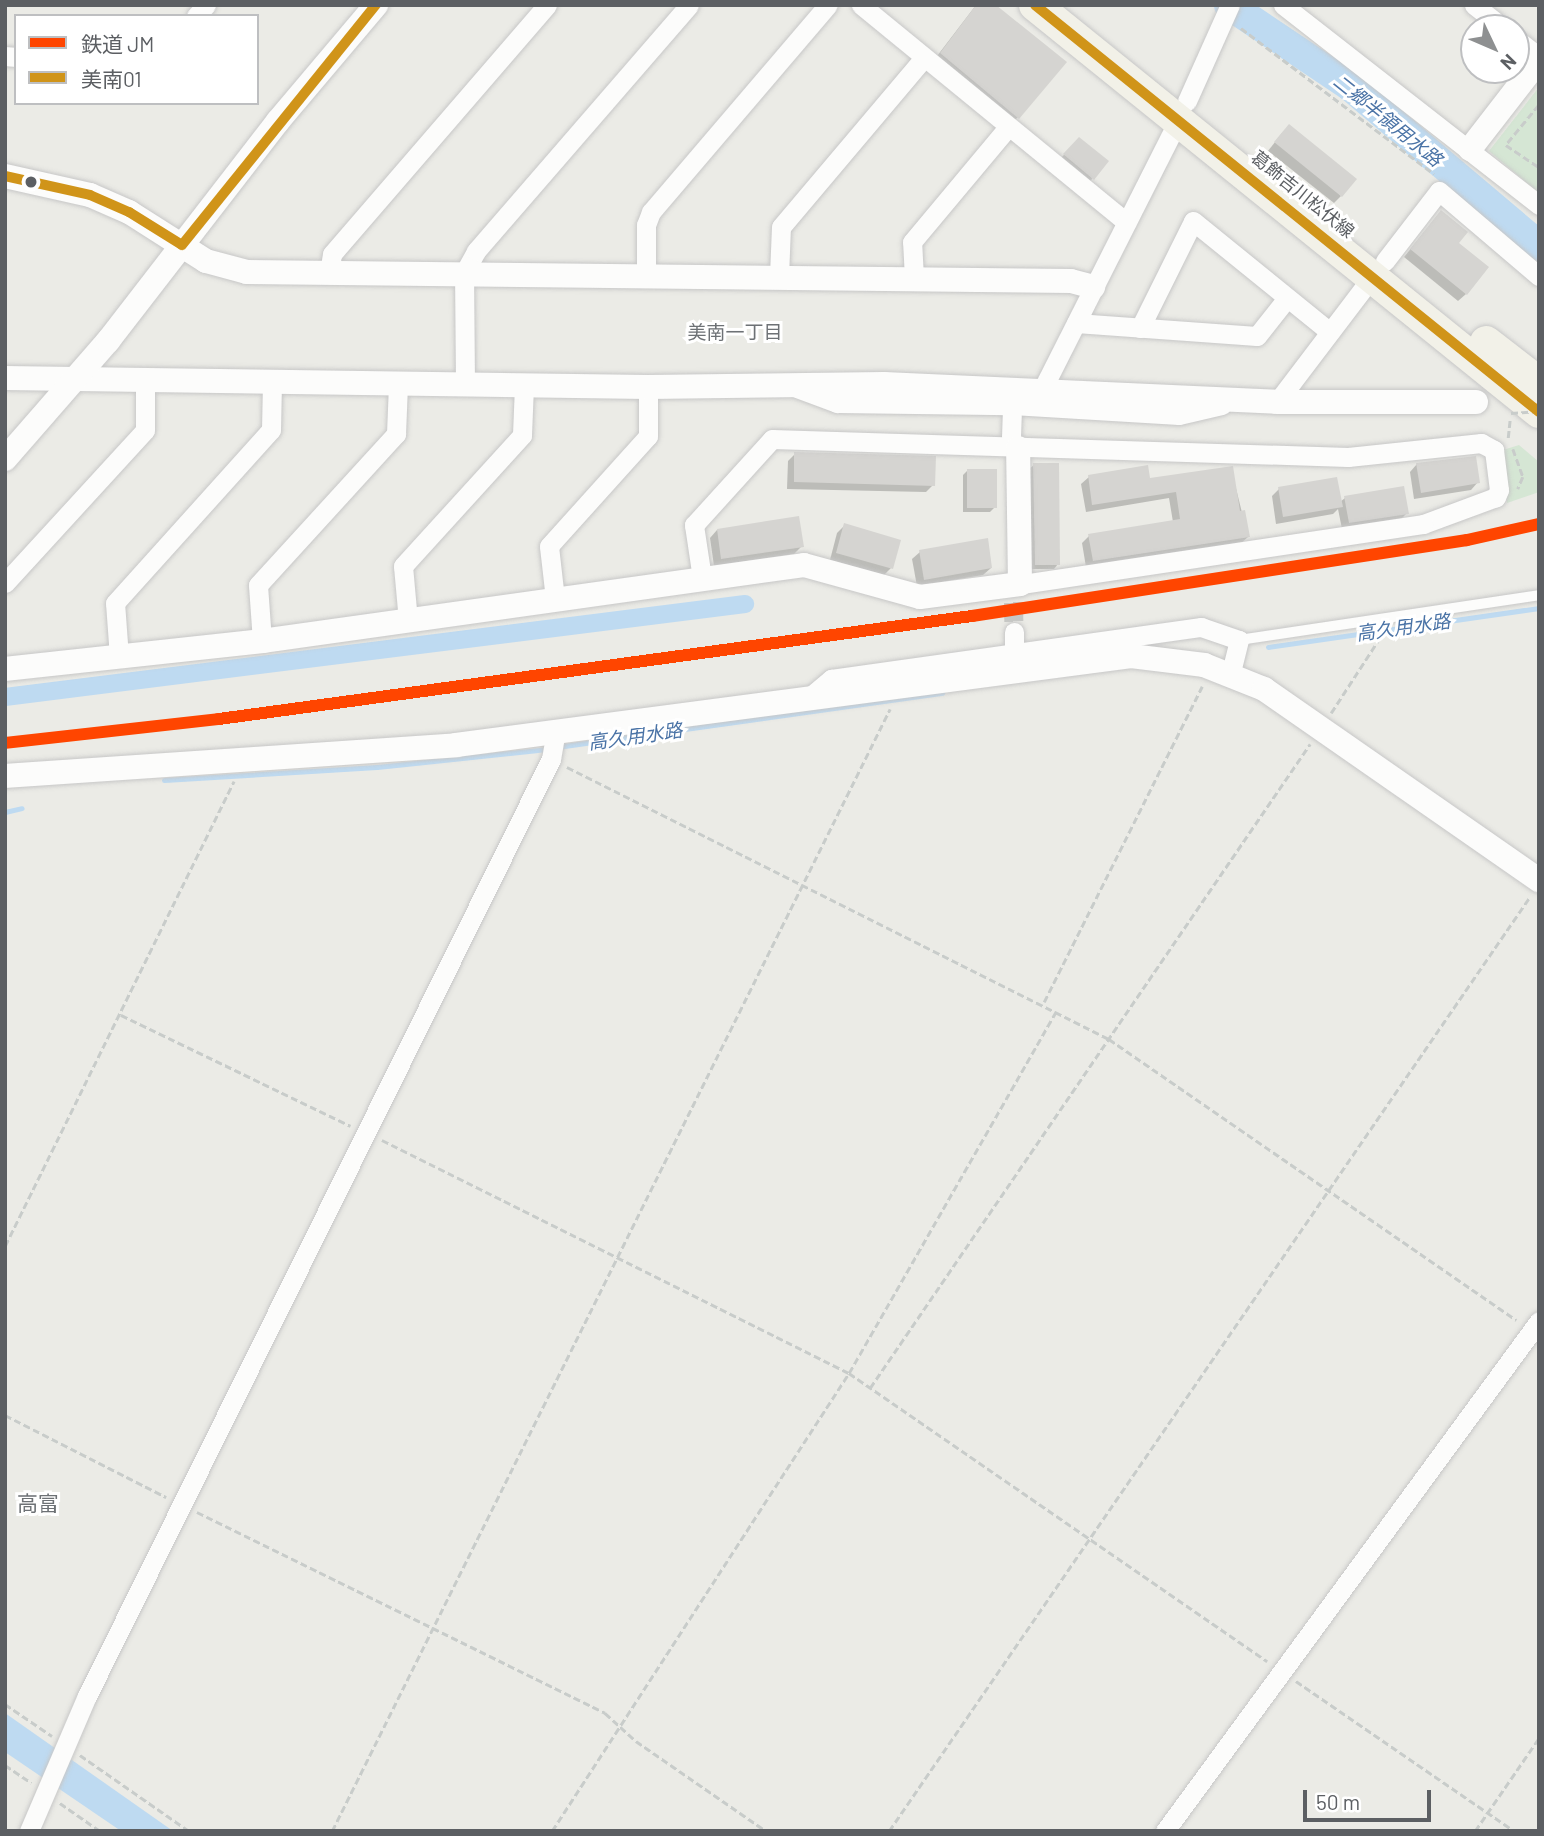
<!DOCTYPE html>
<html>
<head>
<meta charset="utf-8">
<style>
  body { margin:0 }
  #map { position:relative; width:1544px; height:1836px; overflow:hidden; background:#ebebe6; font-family:Barlow,"Noto Sans JP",sans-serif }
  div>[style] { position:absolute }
  .green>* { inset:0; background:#d5e6d4 }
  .water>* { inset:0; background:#bedaf1 }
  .shadow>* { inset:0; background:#0003 }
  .stream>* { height:5px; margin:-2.5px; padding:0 2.5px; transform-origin:2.5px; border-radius:2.5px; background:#bedaf1 }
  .canal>* { height:18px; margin:-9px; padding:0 9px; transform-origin:9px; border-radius:9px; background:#bedaf1 }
  .river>* { height:30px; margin:-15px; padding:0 15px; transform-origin:15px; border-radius:15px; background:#bedaf1 }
  .building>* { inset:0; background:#d5d4d1 }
  .minor-tunnel>* { height:19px; margin-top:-9.5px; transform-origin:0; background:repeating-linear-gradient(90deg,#c7c8c5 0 19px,transparent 0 29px) }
  .path>* { height:2.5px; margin-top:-1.25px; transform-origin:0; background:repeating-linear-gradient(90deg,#c8ccca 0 7px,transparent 0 10.5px) }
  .roads { filter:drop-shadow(0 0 2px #c7c7c7) drop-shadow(0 0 2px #c7c7c7) }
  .service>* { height:10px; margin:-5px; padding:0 5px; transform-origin:5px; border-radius:5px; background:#fcfcfb }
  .minor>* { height:19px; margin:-9.5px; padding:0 9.5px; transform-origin:9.5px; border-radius:9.5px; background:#fcfcfb }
  .tertiary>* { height:24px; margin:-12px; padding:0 12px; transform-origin:12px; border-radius:12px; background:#fcfcfb }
  .primary>* { height:32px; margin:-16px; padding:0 16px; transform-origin:16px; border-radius:16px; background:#f2f1e8 }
  .path-bridge>* { height:2.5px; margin-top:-1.25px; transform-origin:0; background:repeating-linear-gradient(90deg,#c8ccca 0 7px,transparent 0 10.5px) }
  .bus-1>* { height:10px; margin:-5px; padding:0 5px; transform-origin:5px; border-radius:5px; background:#d09419 }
  .rail-1>* { height:12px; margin:-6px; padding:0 6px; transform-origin:6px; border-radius:6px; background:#ff4500 }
  .dots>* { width:19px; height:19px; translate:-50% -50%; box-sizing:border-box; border:4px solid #fff; border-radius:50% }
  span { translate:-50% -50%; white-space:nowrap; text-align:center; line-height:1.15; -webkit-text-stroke:6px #fff; paint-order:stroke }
  .street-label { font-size:18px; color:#5c5f63 }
  .water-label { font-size:19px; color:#4a73a6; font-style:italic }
  .neighbourhood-label { font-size:19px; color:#6d7175 }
  .quarter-label { font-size:21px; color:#6d7175 }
  .frame { position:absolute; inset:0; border:7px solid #5c5f63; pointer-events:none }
  .legend { position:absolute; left:14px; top:14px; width:245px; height:91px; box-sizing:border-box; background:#fff; border:2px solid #bebfc1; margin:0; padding:9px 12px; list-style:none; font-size:21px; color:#5c5f63 }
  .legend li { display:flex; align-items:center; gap:14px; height:35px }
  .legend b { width:35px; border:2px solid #bebfc1 }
  .north { position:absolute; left:1460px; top:14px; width:70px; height:70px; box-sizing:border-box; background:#fff; border:2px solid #bebfc1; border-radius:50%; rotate:134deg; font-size:19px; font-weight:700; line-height:28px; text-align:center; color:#5c5f63 }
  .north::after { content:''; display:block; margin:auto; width:24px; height:32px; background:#8e9091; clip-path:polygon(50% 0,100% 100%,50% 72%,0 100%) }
  .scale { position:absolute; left:1303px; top:1790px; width:128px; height:32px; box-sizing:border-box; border:4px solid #5c5f63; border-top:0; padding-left:9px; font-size:21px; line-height:24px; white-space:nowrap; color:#5c5f63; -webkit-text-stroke:5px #fff; paint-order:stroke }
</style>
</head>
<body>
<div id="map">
  <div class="green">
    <div style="clip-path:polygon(1539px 87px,1539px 193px,1489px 151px)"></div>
    <div style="clip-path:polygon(1519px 445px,1539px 462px,1539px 492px,1507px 503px,1503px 450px)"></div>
  </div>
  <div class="water">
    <div style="clip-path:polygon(5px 1713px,173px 1831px,121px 1831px,5px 1752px)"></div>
  </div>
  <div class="shadow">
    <div style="clip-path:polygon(976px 5px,1018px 117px,1008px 127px,931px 64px)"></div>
    <div style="clip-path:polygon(1282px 133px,1341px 196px,1334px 203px,1268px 151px)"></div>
    <div style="clip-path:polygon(1079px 139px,1092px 179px,1088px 183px,1060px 159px)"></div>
    <div style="clip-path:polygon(1434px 220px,1466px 294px,1458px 301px,1404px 257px)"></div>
    <div style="clip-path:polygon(795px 454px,933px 485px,926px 492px,787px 489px,788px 461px)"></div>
    <div style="clip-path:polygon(1417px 464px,1478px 482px,1471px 490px,1414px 499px,1410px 472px)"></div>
    <div style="clip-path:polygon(1034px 465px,1058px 564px,1054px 569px,1031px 569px,1029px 469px)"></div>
    <div style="clip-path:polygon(1231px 468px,1248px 537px,1240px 544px,1086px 567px,1082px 543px,1089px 536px,1173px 522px,1169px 498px,1086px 512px,1081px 484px,1089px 477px,1149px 479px)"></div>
    <div style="clip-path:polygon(968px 470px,995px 507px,990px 512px,963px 512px,963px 475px)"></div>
    <div style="clip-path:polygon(1279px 489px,1340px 502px,1345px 498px,1407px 513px,1400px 520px,1342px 529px,1338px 509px,1333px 514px,1276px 524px,1272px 496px)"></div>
    <div style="clip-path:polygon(845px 525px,891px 568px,884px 575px,830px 560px,837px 533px)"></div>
    <div style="clip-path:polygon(717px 530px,802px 546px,794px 554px,714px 566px,710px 538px)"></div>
    <div style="clip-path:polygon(920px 552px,991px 568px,983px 575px,917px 586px,912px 559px)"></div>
  </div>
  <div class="stream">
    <div style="left:1268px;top:647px;width:274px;rotate:-8.2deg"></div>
    <div style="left:557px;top:747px;width:389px;rotate:-8deg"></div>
    <div style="left:164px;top:780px;width:213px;rotate:-3.5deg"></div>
    <div style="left:377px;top:767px;width:171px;rotate:-6deg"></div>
    <div style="left:5px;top:812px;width:17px;rotate:-13deg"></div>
  </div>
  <div class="canal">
    <div style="left:5px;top:697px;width:746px;rotate:-7.16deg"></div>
  </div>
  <div class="river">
    <div style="left:1229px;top:5px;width:146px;rotate:33.8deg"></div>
    <div style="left:1350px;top:86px;width:248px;rotate:40.2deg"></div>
  </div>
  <div class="building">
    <div style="clip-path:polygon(976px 5px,996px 5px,1067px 62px,1019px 119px,940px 53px)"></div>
    <div style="clip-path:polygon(1289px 124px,1357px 179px,1342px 197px,1274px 142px)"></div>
    <div style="clip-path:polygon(1079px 137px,1109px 161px,1094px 180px,1063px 154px)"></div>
    <div style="clip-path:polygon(1441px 210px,1468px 232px,1459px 243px,1489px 267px,1467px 295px,1410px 249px)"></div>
    <div style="clip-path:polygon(794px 452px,936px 456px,935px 486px,794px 482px)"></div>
    <div style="clip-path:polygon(1476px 456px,1480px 483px,1421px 493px,1416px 463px)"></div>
    <div style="clip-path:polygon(1033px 463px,1059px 463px,1060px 565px,1035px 565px)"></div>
    <div style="clip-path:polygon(1148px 465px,1150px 478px,1233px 466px,1240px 511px,1245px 510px,1250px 537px,1093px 561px,1088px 534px,1180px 519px,1176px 492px,1092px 505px,1088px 475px)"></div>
    <div style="clip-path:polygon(967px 469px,997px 469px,997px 508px,967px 508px)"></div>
    <div style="clip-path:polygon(1337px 477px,1343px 507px,1283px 517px,1278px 487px)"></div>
    <div style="clip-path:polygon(1404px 486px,1409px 514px,1349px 523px,1344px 496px)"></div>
    <div style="clip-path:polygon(799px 516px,804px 547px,721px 559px,717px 529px)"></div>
    <div style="clip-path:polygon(844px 523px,901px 540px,893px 569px,836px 553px)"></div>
    <div style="clip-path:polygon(988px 538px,992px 568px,924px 580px,919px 550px)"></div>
  </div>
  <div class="minor-tunnel">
    <div style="left:1013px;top:573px;width:59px;rotate:89deg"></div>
  </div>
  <div class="path">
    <div style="left:1241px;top:28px;width:242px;rotate:37.1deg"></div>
    <div style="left:1539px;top:105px;width:52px;rotate:129.5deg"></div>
    <div style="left:1506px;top:145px;width:40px;rotate:34deg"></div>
    <div style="left:1508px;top:438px;width:18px;rotate:-84deg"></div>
    <div style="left:1513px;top:449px;width:30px;rotate:70deg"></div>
    <div style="left:1523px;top:477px;width:13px;rotate:113deg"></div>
    <div style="left:1331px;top:713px;width:95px;rotate:-57deg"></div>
    <div style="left:567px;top:767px;width:606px;rotate:26.65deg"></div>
    <div style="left:1109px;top:1039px;width:495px;rotate:34.6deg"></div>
    <div style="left:1044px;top:1002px;width:353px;rotate:-63.4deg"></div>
    <div style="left:121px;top:1015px;width:255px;rotate:25.8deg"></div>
    <div style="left:382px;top:1140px;width:522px;rotate:26.52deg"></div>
    <div style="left:849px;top:1373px;width:508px;rotate:34.57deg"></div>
    <div style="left:5px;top:1246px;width:518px;rotate:-63.78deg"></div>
    <div style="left:870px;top:1388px;width:780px;rotate:-55.66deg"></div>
    <div style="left:5px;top:1415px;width:181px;rotate:27deg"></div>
    <div style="left:197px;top:1512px;width:455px;rotate:26.2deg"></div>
    <div style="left:605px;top:1713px;width:42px;rotate:42.1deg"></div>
    <div style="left:636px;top:1741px;width:158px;rotate:34.7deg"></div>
    <div style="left:1296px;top:1681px;width:265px;rotate:34.5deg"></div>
    <div style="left:5px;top:1704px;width:57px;rotate:34.2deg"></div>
    <div style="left:80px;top:1755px;width:133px;rotate:34.9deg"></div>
    <div style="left:5px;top:1765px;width:32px;rotate:34deg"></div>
    <div style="left:60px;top:1803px;width:49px;rotate:35deg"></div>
    <div style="left:332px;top:1831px;width:1253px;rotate:-63.56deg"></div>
    <div style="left:552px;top:1831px;width:546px;rotate:-57.04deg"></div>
    <div style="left:849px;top:1373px;width:418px;rotate:-60.2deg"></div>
    <div style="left:889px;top:1831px;width:1131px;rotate:-55.55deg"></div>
    <div style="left:1475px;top:1831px;width:113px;rotate:-55.5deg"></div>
  </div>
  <div class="roads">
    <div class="service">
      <div style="left:1239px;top:640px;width:303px;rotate:-8.5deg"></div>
    </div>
    <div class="minor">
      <div style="left:861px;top:5px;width:343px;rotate:39.3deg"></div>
      <div style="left:1283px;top:5px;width:325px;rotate:38deg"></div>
      <div style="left:1474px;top:5px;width:37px;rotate:38deg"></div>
      <div style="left:196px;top:16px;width:15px;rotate:-48deg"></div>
      <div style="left:1516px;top:39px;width:29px;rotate:38deg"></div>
      <div style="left:5px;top:56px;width:11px;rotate:5deg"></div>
      <div style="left:1187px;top:101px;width:105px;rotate:-65.9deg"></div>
      <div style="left:1385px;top:261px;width:88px;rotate:-52.4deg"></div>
      <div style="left:1439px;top:191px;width:131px;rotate:40.4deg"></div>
      <div style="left:329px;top:273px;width:19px;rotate:-81deg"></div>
      <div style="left:332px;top:254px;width:329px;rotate:-49.2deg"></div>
      <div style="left:646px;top:275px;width:50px;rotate:-90deg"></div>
      <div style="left:646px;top:225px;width:14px;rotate:-69deg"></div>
      <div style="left:651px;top:212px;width:272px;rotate:-49.5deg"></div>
      <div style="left:779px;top:276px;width:49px;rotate:-87.7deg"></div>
      <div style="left:781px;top:227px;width:221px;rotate:-49.8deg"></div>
      <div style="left:914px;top:278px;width:36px;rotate:-93deg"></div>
      <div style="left:912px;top:242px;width:150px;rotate:-50.1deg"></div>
      <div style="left:1076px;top:323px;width:181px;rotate:4.1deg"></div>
      <div style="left:1257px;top:336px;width:48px;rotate:-51.7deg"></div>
      <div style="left:1140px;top:328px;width:119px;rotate:-63.6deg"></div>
      <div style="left:1193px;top:221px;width:176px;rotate:39deg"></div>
      <div style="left:465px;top:384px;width:111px;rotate:-90.5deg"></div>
      <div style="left:464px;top:273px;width:25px;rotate:-61deg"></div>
      <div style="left:476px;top:251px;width:325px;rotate:-49.1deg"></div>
      <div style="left:797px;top:388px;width:43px;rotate:20.6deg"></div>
      <div style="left:837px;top:403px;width:175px;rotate:0.7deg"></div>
      <div style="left:1012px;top:405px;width:167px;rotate:3.4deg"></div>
      <div style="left:1179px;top:415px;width:44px;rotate:-13.1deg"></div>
      <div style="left:1042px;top:390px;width:301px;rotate:-63.2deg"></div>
      <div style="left:1277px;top:402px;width:157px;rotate:-52.8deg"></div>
      <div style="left:1011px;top:437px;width:32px;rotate:-88deg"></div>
      <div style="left:702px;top:578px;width:54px;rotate:-98.6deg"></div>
      <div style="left:694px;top:525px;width:116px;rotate:-47.8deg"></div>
      <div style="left:772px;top:439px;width:576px;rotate:1.79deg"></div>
      <div style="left:1348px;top:457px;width:134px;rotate:-6deg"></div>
      <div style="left:1481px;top:443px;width:15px;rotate:28deg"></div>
      <div style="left:1494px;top:450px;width:40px;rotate:82.9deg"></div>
      <div style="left:1499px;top:490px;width:8px;rotate:113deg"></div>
      <div style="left:1496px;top:497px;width:78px;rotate:159.7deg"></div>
      <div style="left:1423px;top:524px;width:407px;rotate:171.5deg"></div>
      <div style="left:5px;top:583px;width:207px;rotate:-47.5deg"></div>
      <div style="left:145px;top:430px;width:49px;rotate:-90deg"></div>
      <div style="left:555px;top:599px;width:53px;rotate:-96.5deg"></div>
      <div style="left:549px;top:546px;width:148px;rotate:-48deg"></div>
      <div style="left:648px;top:436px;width:49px;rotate:-90deg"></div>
      <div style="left:408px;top:621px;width:55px;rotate:-95.2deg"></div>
      <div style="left:403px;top:566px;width:177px;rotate:-47.7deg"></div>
      <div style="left:522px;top:435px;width:50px;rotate:-87.7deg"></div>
      <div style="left:1014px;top:632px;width:20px;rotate:90deg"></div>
      <div style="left:262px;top:641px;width:56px;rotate:-94.1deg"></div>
      <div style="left:258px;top:585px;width:205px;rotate:-47.6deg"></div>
      <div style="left:396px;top:434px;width:50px;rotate:-87.7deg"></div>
      <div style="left:119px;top:657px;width:54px;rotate:-94.2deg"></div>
      <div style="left:115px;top:603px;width:233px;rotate:-48deg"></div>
      <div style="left:271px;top:430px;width:47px;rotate:-88.8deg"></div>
      <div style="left:806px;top:700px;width:33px;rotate:-40deg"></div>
      <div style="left:831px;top:679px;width:374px;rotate:-8deg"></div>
      <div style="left:1201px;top:627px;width:40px;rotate:18.9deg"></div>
      <div style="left:1239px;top:640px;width:34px;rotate:104deg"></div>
      <div style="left:29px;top:1831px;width:147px;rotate:-66.8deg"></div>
      <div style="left:87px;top:1696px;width:1046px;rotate:-63.66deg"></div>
      <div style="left:551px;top:759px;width:27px;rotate:-80deg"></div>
      <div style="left:1165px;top:1831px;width:632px;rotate:-53.75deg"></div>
    </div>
    <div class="tertiary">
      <div style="left:1470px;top:149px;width:113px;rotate:-52.2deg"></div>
      <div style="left:5px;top:176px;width:87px;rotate:12.6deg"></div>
      <div style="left:90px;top:195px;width:43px;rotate:23.6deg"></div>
      <div style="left:129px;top:212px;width:91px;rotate:32.5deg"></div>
      <div style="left:206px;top:261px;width:42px;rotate:15deg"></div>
      <div style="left:247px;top:272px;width:824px;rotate:0.63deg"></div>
      <div style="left:1071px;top:281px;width:23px;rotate:15deg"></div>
      <div style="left:5px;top:378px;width:643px;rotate:0.8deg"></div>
      <div style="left:648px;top:387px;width:236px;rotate:-0.7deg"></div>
      <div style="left:884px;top:384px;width:393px;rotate:2.6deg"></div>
      <div style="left:1277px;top:402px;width:199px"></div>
      <div style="left:5px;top:459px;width:157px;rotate:-48.9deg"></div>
      <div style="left:108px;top:341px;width:278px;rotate:-52.3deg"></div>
      <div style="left:278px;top:121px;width:152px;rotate:-49.8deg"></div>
      <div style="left:5px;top:669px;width:259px;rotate:-6.2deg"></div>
      <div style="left:262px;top:641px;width:547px;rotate:-7.98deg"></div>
      <div style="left:804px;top:565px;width:120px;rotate:15.4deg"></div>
      <div style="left:920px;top:597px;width:101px;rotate:-7.4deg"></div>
      <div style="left:1020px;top:584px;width:136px;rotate:-90.8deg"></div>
      <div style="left:5px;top:776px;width:452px;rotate:-3.9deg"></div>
      <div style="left:456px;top:745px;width:681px;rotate:-7.51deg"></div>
      <div style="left:1131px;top:656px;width:74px;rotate:7deg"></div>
      <div style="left:1204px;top:665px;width:65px;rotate:21.8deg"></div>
      <div style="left:1264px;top:689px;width:335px;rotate:34.8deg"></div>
    </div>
    <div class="primary">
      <div style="left:1035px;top:5px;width:648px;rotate:38.92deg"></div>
      <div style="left:1486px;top:342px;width:67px;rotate:37.7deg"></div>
    </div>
  </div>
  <div class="path-bridge">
    <div style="left:1511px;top:413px;width:28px;rotate:-4deg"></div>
  </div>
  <div class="bus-1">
    <div style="left:1035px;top:5px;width:648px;rotate:38.92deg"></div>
    <div style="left:5px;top:176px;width:87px;rotate:12.6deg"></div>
    <div style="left:90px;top:195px;width:43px;rotate:23.6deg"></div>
    <div style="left:129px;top:212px;width:62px;rotate:31.9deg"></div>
    <div style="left:182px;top:245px;width:309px;rotate:-51.1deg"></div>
  </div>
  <div class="rail-1">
    <div style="left:5px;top:743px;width:215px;rotate:-6.4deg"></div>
    <div style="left:219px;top:719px;width:760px;rotate:-7.79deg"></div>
    <div style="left:972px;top:616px;width:501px;rotate:-8.73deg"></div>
    <div style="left:1467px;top:540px;width:74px;rotate:-12.5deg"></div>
  </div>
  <div class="dots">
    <div style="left:31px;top:182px;background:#5c5f63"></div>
  </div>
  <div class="street-label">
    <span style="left:1303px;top:194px;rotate:39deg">葛飾吉川松伏線</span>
  </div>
  <div class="water-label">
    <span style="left:1388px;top:120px;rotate:39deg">二郷半領用水路</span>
    <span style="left:1403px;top:627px;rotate:-8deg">高久用水路</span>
    <span style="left:635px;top:736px;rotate:-8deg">高久用水路</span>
  </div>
  <div class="neighbourhood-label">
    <span style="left:735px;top:332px">美南一丁目</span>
  </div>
  <div class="quarter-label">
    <span style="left:38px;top:1503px">高富</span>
  </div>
  <div class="frame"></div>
  <ul class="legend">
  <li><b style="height:9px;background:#ff4500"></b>鉄道 JM</li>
  <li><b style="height:9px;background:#d09419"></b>美南01</li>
  </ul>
  <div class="north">N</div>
  <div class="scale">50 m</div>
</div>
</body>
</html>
